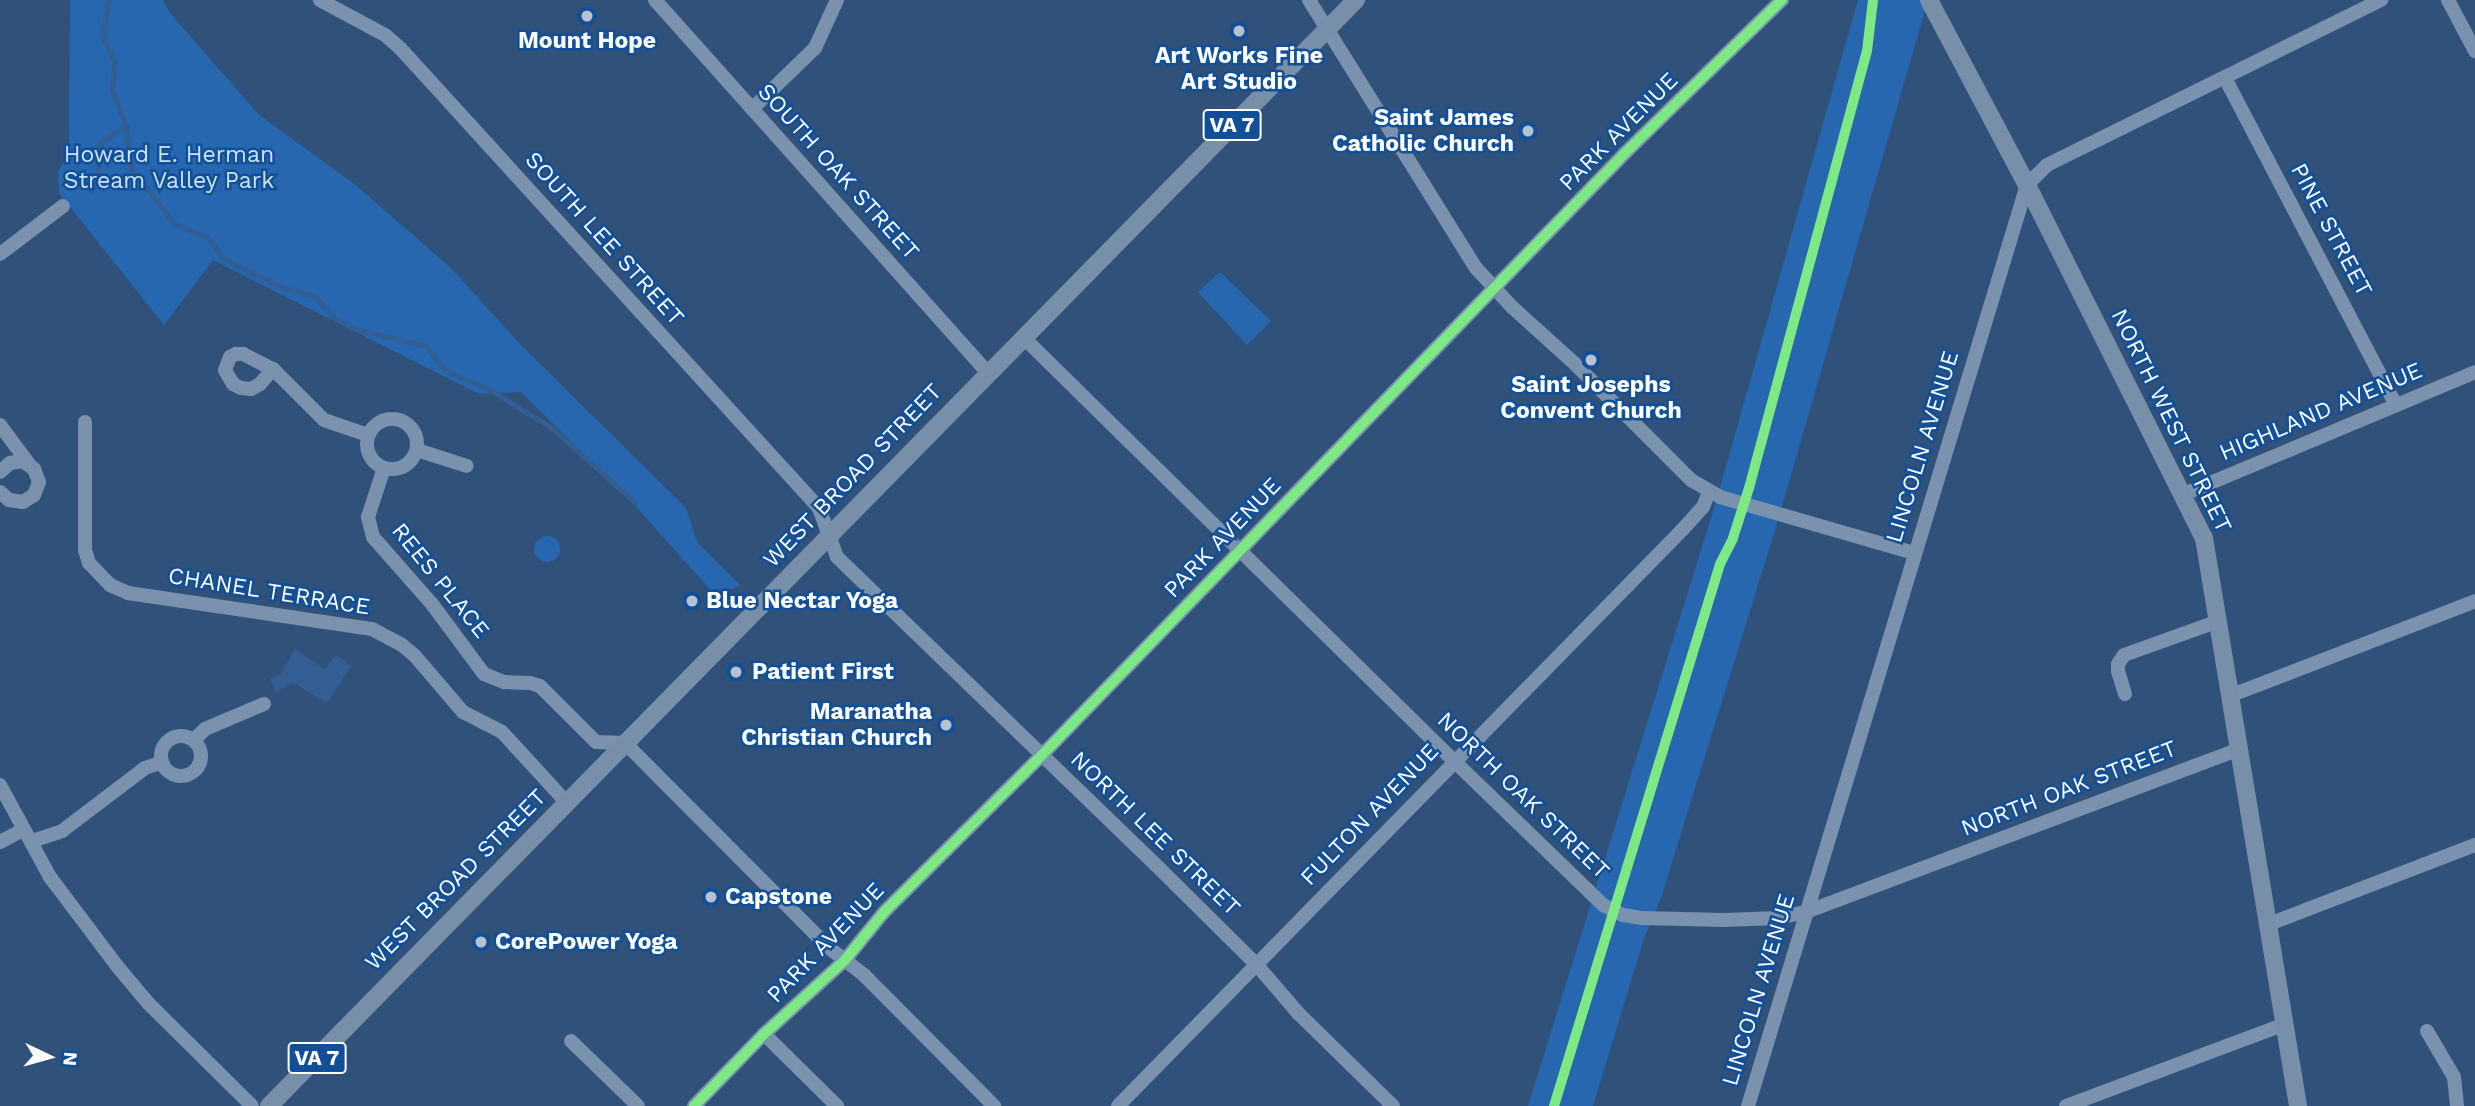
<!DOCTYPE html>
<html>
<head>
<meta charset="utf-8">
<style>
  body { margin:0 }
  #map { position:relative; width:2475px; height:1106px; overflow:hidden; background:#30527a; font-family:"Work Sans",sans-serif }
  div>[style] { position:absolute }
  .green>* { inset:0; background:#2667b0 }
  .round { border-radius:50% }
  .water>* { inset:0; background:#325e93 }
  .stream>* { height:4.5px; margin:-2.25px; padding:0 2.25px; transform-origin:2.25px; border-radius:2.25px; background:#325e93 }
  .minor>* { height:14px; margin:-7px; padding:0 7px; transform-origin:7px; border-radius:7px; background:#7a92ad }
  .minor>.ring { margin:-7px; padding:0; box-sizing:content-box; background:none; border:14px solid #7a92ad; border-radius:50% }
  .major>* { height:18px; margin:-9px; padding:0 9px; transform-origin:9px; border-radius:9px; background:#788faa }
  .cycleway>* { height:10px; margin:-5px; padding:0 5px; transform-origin:5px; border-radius:5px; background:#7ce984 }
  .dots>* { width:19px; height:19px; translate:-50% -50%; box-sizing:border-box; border:4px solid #115099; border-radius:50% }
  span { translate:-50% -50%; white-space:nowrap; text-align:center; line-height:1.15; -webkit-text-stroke:5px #115099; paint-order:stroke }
  .shield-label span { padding:2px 5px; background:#115099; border:2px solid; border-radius:5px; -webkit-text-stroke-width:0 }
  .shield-label { font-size:21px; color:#fff; font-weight:700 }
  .poi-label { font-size:23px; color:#fff; font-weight:700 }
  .right { translate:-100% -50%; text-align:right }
  .left { translate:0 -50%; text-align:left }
  .street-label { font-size:23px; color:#fff }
  .park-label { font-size:23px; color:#cbe3fe }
  .north { position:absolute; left:14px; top:1022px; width:70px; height:70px; -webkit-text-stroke:5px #115099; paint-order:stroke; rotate:95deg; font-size:19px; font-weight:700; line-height:28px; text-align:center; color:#fff }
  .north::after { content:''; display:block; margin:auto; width:24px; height:32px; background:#fff; clip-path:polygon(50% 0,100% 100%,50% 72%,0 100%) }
</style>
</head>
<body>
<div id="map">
  <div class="green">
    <div style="clip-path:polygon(70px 0,163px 0,170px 13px,259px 115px,353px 183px,450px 267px,521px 345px,686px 508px,697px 542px,740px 585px,728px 591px,724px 605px,630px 500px,521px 392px,479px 394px,213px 260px,164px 325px,59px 193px,58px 172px,69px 150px)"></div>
    <div style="clip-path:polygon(1858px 0,1928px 0,1776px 527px,1660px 901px,1645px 935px,1593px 1106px,1528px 1106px,1715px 505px)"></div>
    <div style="clip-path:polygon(1220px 272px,1271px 321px,1247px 345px,1198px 292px)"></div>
    <div class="round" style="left:534px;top:536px;width:26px;height:26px"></div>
  </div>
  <div class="water">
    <div style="clip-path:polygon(295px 649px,325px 669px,336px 655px,351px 666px,327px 703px,294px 683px,276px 691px,270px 679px,280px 675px)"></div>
  </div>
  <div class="stream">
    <div style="left:109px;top:0;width:36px;rotate:99deg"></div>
    <div style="left:103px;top:36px;width:29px;rotate:65deg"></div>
    <div style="left:115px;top:62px;width:29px;rotate:94deg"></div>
    <div style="left:113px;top:91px;width:36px;rotate:69deg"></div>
    <div style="left:126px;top:125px;width:44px;rotate:82.2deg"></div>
    <div style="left:132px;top:169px;width:70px;rotate:52deg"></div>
    <div style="left:175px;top:224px;width:35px;rotate:22deg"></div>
    <div style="left:208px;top:237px;width:27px;rotate:54deg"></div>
    <div style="left:224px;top:259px;width:67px;rotate:25.8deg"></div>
    <div style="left:284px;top:288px;width:32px;rotate:14deg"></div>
    <div style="left:315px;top:296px;width:30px;rotate:48deg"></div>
    <div style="left:335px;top:318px;width:27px;rotate:27deg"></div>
    <div style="left:359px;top:330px;width:69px;rotate:13.4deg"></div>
    <div style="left:426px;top:346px;width:32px;rotate:51deg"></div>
    <div style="left:446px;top:371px;width:44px;rotate:22.5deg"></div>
    <div style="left:487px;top:388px;width:75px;rotate:31.4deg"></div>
    <div style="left:551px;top:427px;width:113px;rotate:41.8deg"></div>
    <div style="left:90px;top:192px;width:14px;rotate:-54deg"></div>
    <div style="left:98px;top:181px;width:37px;rotate:-88deg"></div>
    <div style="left:99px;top:144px;width:33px;rotate:-35deg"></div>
  </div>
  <div class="minor">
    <div style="left:320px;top:0;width:74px;rotate:28.3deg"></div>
    <div style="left:385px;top:35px;width:20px;rotate:41deg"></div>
    <div style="left:400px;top:48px;width:622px;rotate:47.67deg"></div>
    <div style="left:819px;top:508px;width:52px;rotate:69.8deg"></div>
    <div style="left:837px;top:557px;width:450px;rotate:44deg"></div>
    <div style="left:1161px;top:870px;width:134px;rotate:44.7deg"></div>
    <div style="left:1256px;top:964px;width:65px;rotate:49.4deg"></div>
    <div style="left:1298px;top:1013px;width:133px;rotate:44.4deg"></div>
    <div style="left:655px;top:0;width:500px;rotate:48.24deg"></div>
    <div style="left:1309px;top:0;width:316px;rotate:58.1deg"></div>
    <div style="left:1476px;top:268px;width:53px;rotate:47.3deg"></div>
    <div style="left:1512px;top:307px;width:84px;rotate:42.1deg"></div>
    <div style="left:1574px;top:363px;width:165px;rotate:45deg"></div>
    <div style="left:1691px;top:480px;width:34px;rotate:30deg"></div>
    <div style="left:1720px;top:497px;width:202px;rotate:16.1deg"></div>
    <div style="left:2448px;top:0;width:58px;rotate:62.1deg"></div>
    <div style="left:2225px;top:78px;width:369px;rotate:62.4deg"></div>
    <div style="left:752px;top:109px;width:88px;rotate:-44.1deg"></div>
    <div style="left:815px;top:48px;width:53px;rotate:-65.4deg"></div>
    <div style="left:0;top:254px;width:79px;rotate:-37.3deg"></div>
    <div style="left:1023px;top:337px;width:605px;rotate:44.53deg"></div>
    <div style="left:1454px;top:761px;width:207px;rotate:44deg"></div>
    <div style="left:1603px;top:905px;width:22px;rotate:27deg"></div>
    <div style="left:1623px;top:915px;width:18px;rotate:9deg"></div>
    <div style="left:1641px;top:918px;width:83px;rotate:1.4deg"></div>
    <div style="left:1724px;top:920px;width:54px;rotate:-2.1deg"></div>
    <div style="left:1778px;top:918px;width:29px;rotate:-12deg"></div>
    <div style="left:1806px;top:912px;width:464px;rotate:-20.6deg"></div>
    <div style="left:236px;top:354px;width:7px"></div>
    <div style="left:243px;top:354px;width:34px;rotate:27deg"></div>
    <div style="left:273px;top:369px;width:20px;rotate:131deg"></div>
    <div style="left:260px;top:384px;width:10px;rotate:151deg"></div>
    <div style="left:251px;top:389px;width:10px;rotate:-174deg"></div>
    <div style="left:241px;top:388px;width:9px;rotate:-153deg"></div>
    <div style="left:233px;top:384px;width:16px;rotate:-120deg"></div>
    <div style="left:225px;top:370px;width:14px;rotate:-69deg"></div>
    <div style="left:230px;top:357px;width:7px;rotate:-27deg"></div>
    <div style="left:273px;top:369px;width:72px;rotate:45deg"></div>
    <div style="left:324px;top:420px;width:46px;rotate:18.8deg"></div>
    <div class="ring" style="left:367px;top:419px;width:36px;height:36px"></div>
    <div style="left:85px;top:422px;width:128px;rotate:90deg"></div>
    <div style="left:85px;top:550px;width:14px;rotate:73deg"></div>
    <div style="left:89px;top:563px;width:30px;rotate:46deg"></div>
    <div style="left:110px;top:585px;width:20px;rotate:24deg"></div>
    <div style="left:128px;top:593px;width:247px;rotate:8.4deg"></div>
    <div style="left:372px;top:629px;width:34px;rotate:28deg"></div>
    <div style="left:402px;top:645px;width:17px;rotate:40deg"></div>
    <div style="left:415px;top:656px;width:74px;rotate:49.4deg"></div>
    <div style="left:463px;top:712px;width:44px;rotate:27.1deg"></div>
    <div style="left:502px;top:732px;width:96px;rotate:47.5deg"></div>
    <div style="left:0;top:425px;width:49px;rotate:53.4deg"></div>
    <div style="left:417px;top:450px;width:52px;rotate:17.7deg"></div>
    <div style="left:384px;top:468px;width:52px;rotate:108.1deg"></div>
    <div style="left:368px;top:517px;width:21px;rotate:76deg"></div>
    <div style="left:373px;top:537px;width:89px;rotate:48.6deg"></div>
    <div style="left:432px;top:604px;width:87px;rotate:53.4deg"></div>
    <div style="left:484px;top:674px;width:22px;rotate:22deg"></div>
    <div style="left:504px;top:682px;width:26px;rotate:2deg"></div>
    <div style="left:530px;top:683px;width:10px;rotate:17deg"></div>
    <div style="left:540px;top:686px;width:79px;rotate:45deg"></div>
    <div style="left:596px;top:742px;width:29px;rotate:2deg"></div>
    <div style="left:625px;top:743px;width:288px;rotate:45.1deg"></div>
    <div style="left:828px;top:947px;width:46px;rotate:37.9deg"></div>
    <div style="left:864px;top:975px;width:185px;rotate:45.2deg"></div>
    <div style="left:0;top:472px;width:13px;rotate:-42deg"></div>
    <div style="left:10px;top:463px;width:13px;rotate:-9deg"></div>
    <div style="left:23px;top:461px;width:14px;rotate:36deg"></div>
    <div style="left:34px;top:469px;width:14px;rotate:69deg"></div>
    <div style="left:39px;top:482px;width:14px;rotate:111deg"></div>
    <div style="left:34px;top:495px;width:13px;rotate:148deg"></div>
    <div style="left:23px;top:502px;width:14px;rotate:-172deg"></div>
    <div style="left:9px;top:500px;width:12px;rotate:-138deg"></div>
    <div style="left:2184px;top:494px;width:316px;rotate:-22.7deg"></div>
    <div style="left:2125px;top:694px;width:24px;rotate:-107deg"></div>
    <div style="left:2118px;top:671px;width:7px;rotate:-90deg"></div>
    <div style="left:2118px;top:664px;width:11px;rotate:-56deg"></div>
    <div style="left:2124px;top:655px;width:101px;rotate:-19.7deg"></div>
    <div style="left:2232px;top:695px;width:261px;rotate:-21.1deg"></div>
    <div class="ring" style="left:161px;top:736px;width:26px;height:26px"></div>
    <div style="left:194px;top:740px;width:16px;rotate:-45deg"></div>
    <div style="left:205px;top:729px;width:64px;rotate:-23deg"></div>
    <div style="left:0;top:785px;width:105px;rotate:61.5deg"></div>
    <div style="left:50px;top:877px;width:111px;rotate:53deg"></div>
    <div style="left:117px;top:966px;width:48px;rotate:50deg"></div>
    <div style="left:148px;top:1003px;width:146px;rotate:44.7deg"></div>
    <div style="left:32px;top:841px;width:32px;rotate:-18deg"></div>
    <div style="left:62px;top:831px;width:104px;rotate:-37.2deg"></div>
    <div style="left:145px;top:768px;width:18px;rotate:-19deg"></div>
    <div style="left:0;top:842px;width:27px;rotate:-28deg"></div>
    <div style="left:2269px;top:924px;width:221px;rotate:-21deg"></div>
    <div style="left:2427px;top:1031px;width:53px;rotate:59.6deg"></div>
    <div style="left:2454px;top:1077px;width:29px;rotate:84deg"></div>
    <div style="left:764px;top:1034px;width:103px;rotate:44.6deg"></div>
    <div style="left:571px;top:1041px;width:93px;rotate:44.1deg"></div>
    <div style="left:694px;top:1106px;width:100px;rotate:-45.8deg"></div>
    <div style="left:764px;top:1034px;width:110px;rotate:-42.4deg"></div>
    <div style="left:845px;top:960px;width:63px;rotate:-50.8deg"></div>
    <div style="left:885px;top:911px;width:221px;rotate:-44.8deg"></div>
    <div style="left:1042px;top:755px;width:839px;rotate:-45.92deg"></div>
    <div style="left:1626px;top:152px;width:218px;rotate:-44.3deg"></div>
    <div style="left:1118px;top:1106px;width:808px;rotate:-45.6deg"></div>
    <div style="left:1683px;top:529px;width:30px;rotate:-48deg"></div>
    <div style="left:1703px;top:507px;width:16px;rotate:-68deg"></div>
    <div style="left:1748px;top:1106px;width:962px;rotate:-73.15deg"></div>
    <div style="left:2027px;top:185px;width:28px;rotate:-45deg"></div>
    <div style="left:2047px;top:165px;width:373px;rotate:-26.3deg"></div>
    <div style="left:2066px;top:1106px;width:234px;rotate:-20.5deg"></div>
  </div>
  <div class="major">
    <div style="left:1929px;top:0;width:209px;rotate:62.1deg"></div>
    <div style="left:2027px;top:185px;width:395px;rotate:63.4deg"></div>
    <div style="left:2204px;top:538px;width:576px;rotate:80.6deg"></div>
    <div style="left:269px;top:1106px;width:1551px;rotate:-45.5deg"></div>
  </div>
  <div class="cycleway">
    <div style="left:694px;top:1106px;width:100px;rotate:-45.8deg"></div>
    <div style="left:764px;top:1034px;width:110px;rotate:-42.4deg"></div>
    <div style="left:845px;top:960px;width:63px;rotate:-50.8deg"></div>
    <div style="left:885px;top:911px;width:221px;rotate:-44.8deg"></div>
    <div style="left:1042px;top:755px;width:839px;rotate:-45.92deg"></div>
    <div style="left:1626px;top:152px;width:218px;rotate:-44.3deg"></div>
    <div style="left:1554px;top:1106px;width:567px;rotate:-72.97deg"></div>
    <div style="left:1720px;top:564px;width:29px;rotate:-63deg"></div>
    <div style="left:1733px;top:538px;width:52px;rotate:-72.3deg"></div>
    <div style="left:1749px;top:488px;width:453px;rotate:-74.9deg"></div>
    <div style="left:1867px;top:51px;width:51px;rotate:-83.3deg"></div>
  </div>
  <div class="dots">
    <div style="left:587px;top:16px;background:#b7c2d0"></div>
    <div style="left:1239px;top:31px;background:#b7c2d0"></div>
    <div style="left:1528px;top:131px;background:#b7c2d0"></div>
    <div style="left:1591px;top:360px;background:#b7c2d0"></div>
    <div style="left:692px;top:601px;background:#b7c2d0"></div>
    <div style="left:736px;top:672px;background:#b7c2d0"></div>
    <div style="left:946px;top:725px;background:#b7c2d0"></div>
    <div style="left:711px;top:897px;background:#b7c2d0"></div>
    <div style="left:481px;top:942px;background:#b7c2d0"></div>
  </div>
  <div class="shield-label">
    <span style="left:1232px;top:125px">VA 7</span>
    <span style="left:317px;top:1058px">VA 7</span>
  </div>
  <div class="poi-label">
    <span style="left:587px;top:41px">Mount Hope</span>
    <span style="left:1239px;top:69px">Art Works Fine<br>Art Studio</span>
    <span class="right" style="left:1514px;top:131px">Saint James<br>Catholic Church</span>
    <span style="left:1591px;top:398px">Saint Josephs<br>Convent Church</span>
    <span class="left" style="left:706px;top:601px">Blue Nectar Yoga</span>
    <span class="left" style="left:752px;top:672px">Patient First</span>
    <span class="right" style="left:932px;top:725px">Maranatha<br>Christian Church</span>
    <span class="left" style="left:725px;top:897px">Capstone</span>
    <span class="left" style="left:495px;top:942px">CorePower Yoga</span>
  </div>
  <div class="street-label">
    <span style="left:1619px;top:132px;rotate:-45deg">PARK AVENUE</span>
    <span style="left:838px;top:172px;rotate:48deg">SOUTH OAK STREET</span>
    <span style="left:2331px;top:230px;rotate:62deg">PINE STREET</span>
    <span style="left:604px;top:239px;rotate:48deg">SOUTH LEE STREET</span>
    <span style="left:2321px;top:412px;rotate:-23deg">HIGHLAND AVENUE</span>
    <span style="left:2171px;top:421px;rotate:64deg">NORTH WEST STREET</span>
    <span style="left:1923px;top:447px;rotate:-73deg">LINCOLN AVENUE</span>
    <span style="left:853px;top:476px;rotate:-46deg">WEST BROAD STREET</span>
    <span style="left:1223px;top:538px;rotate:-46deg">PARK AVENUE</span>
    <span style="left:440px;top:581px;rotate:51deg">REES PLACE</span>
    <span style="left:269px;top:592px;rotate:9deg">CHANEL TERRACE</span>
    <span style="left:2069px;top:789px;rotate:-21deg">NORTH OAK STREET</span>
    <span style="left:1523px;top:796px;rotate:44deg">NORTH OAK STREET</span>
    <span style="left:1370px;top:815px;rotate:-46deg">FULTON AVENUE</span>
    <span style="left:1155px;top:834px;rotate:44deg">NORTH LEE STREET</span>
    <span style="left:456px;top:880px;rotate:-45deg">WEST BROAD STREET</span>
    <span style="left:826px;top:943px;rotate:-46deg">PARK AVENUE</span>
    <span style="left:1759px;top:990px;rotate:-73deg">LINCOLN AVENUE</span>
  </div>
  <div class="park-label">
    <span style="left:169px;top:168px">Howard E. Herman<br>Stream Valley Park</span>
  </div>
  <div class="north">N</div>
</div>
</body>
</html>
